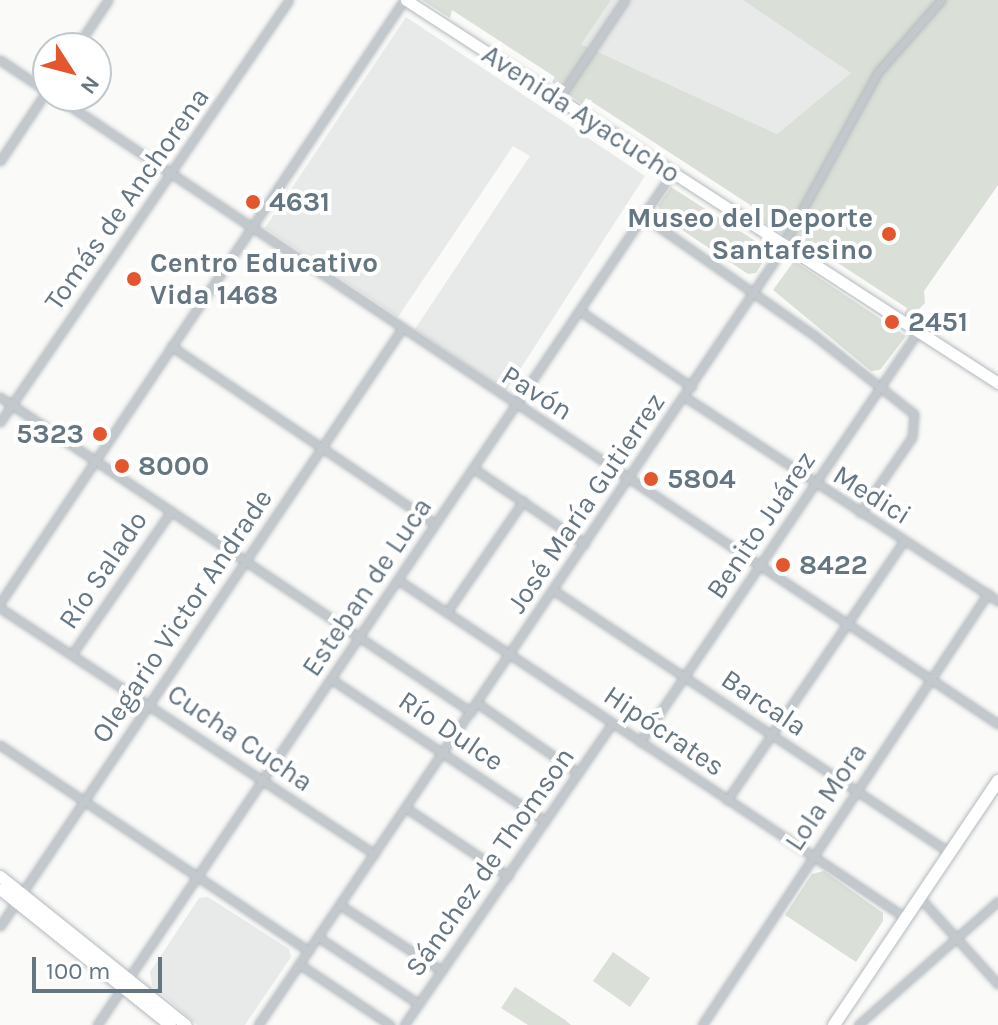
<!DOCTYPE html>
<html>
<head>
<meta charset="utf-8">
<style>
  body { margin:0 }
  #map { position:relative; width:998px; height:1025px; overflow:hidden; background:#fafaf8; font-family:Karla,sans-serif }
  div>[style] { position:absolute }
  .built>* { inset:0; background:#e8e9e9 }
  .green>* { inset:0; background:#dadfd7 }
  .roads { filter:drop-shadow(0 0 2px #b3babf) drop-shadow(0 0 2px #b3babf) }
  .street>* { height:7px; margin:-3.5px; padding:0 3.5px; transform-origin:3.5px; border-radius:3.5px; background:#c3c8cc }
  .secondary>* { height:11px; margin:-5.5px; padding:0 5.5px; transform-origin:5.5px; border-radius:5.5px; background:#fff }
  .primary>* { height:12px; margin:-6px; padding:0 6px; transform-origin:6px; border-radius:6px; background:#fff }
  .dots>* { width:22px; height:22px; translate:-50% -50%; box-sizing:border-box; border:4px solid #fff; border-radius:50% }
  span { translate:-50% -50%; white-space:nowrap; text-align:center; line-height:1.15; -webkit-text-stroke:8px #fff; paint-order:stroke }
  .street-label { font-size:28px; color:#657683 }
  .poi-label { font-size:28px; color:#657683; font-weight:700 }
  .left { translate:0 -50%; text-align:left }
  .right { translate:-100% -50%; text-align:right }
  .north { position:absolute; left:32px; top:32px; width:80px; height:80px; box-sizing:border-box; background:#fff; border:2px solid #c1c8cd; border-radius:50%; rotate:126deg; font-size:22px; font-weight:700; line-height:32px; text-align:center; color:#657683 }
  .north::after { content:''; display:block; margin:auto; width:28px; height:36px; background:#e4572e; clip-path:polygon(50% 0,100% 100%,50% 72%,0 100%) }
  .scale { position:absolute; left:32px; top:957px; width:130px; height:36px; box-sizing:border-box; border:4px solid #657683; border-top:0; padding-left:10px; font-size:24px; line-height:28px; white-space:nowrap; color:#657683; -webkit-text-stroke:6px #fff; paint-order:stroke }
</style>
</head>
<body>
<div id="map">
  <div class="built">
    <div style="clip-path:polygon(486px 0,894px 0,855px 70px,777px 134px)"></div>
    <div style="clip-path:polygon(406px 17px,645px 176px,506px 391px,415px 329px,530px 156px,513px 146px,398px 317px,265px 228px)"></div>
    <div style="clip-path:polygon(208px 897px,289px 949px,291px 957px,245px 1025px,197px 1025px,152px 985px,150px 972px,199px 898px)"></div>
  </div>
  <div class="green">
    <div style="clip-path:polygon(422px 0,611px 0,581px 44px,777px 134px,851px 73px,743px 0,998px 0,998px 185px,924px 291px,925px 303px,910px 318px,904px 314px,907px 308px,824px 254px,820px 259px,761px 220px,764px 214px,586px 98px,582px 104px,552px 82px,555px 77px,452px 10px,450px 18px)"></div>
    <div style="clip-path:polygon(671px 187px,757px 242px,768px 254px,756px 273px,748px 274px,661px 216px,658px 206px)"></div>
    <div style="clip-path:polygon(794px 261px,906px 336px,880px 370px,871px 371px,773px 290px)"></div>
    <div style="clip-path:polygon(824px 871px,883px 913px,883px 921px,856px 962px,785px 915px,812px 874px)"></div>
    <div style="clip-path:polygon(613px 952px,650px 978px,630px 1007px,593px 981px)"></div>
    <div style="clip-path:polygon(515px 987px,565px 1020px,571px 1025px,528px 1025px,501px 1008px)"></div>
  </div>
  <div class="roads">
    <div class="street">
      <div style="left:76px;top:48px;width:58px;rotate:-56.3deg"></div>
      <div style="left:0;top:60px;width:58px;rotate:33.7deg"></div>
      <div style="left:55px;top:96px;width:1133px;rotate:33.66deg"></div>
      <div style="left:558px;top:100px;width:120px;rotate:-56.2deg"></div>
      <div style="left:0;top:161px;width:87px;rotate:-56.3deg"></div>
      <div style="left:643px;top:216px;width:210px;rotate:34.9deg"></div>
      <div style="left:815px;top:336px;width:126px;rotate:38.2deg"></div>
      <div style="left:914px;top:414px;width:23px;rotate:95deg"></div>
      <div style="left:912px;top:437px;width:92px;rotate:124.4deg"></div>
      <div style="left:580px;top:311px;width:135px;rotate:34.2deg"></div>
      <div style="left:171px;top:346px;width:318px;rotate:34deg"></div>
      <div style="left:0;top:397px;width:567px;rotate:33.77deg"></div>
      <div style="left:685px;top:397px;width:374px;rotate:33.1deg"></div>
      <div style="left:0;top:422px;width:511px;rotate:-55.6deg"></div>
      <div style="left:473px;top:468px;width:135px;rotate:34.2deg"></div>
      <div style="left:398px;top:580px;width:610px;rotate:33.64deg"></div>
      <div style="left:553px;top:590px;width:476px;rotate:33.5deg"></div>
      <div style="left:0;top:603px;width:726px;rotate:-56.18deg"></div>
      <div style="left:0;top:608px;width:448px;rotate:33.3deg"></div>
      <div style="left:447px;top:612px;width:135px;rotate:-55.6deg"></div>
      <div style="left:72px;top:654px;width:174px;rotate:-55.3deg"></div>
      <div style="left:331px;top:679px;width:257px;rotate:33.6deg"></div>
      <div style="left:477px;top:703px;width:123px;rotate:34.7deg"></div>
      <div style="left:640px;top:742px;width:495px;rotate:-55.9deg"></div>
      <div style="left:0;top:745px;width:371px;rotate:33.7deg"></div>
      <div style="left:727px;top:800px;width:314px;rotate:-55.7deg"></div>
      <div style="left:406px;top:808px;width:123px;rotate:33.7deg"></div>
      <div style="left:920px;top:898px;width:116px;rotate:47.8deg"></div>
      <div style="left:340px;top:905px;width:121px;rotate:32.9deg"></div>
      <div style="left:0;top:926px;width:718px;rotate:-56.07deg"></div>
      <div style="left:318px;top:937px;width:121px;rotate:33.6deg"></div>
      <div style="left:299px;top:964px;width:110px;rotate:33.8deg"></div>
      <div style="left:97px;top:1025px;width:1028px;rotate:-55.99deg"></div>
      <div style="left:258px;top:1025px;width:920px;rotate:-55.95deg"></div>
      <div style="left:773px;top:263px;width:218px;rotate:-61.2deg"></div>
      <div style="left:878px;top:72px;width:96px;rotate:-48.8deg"></div>
      <div style="left:404px;top:1025px;width:366px;rotate:-55.4deg"></div>
      <div style="left:702px;top:1025px;width:518px;rotate:-56.49deg"></div>
      <div style="left:858px;top:1025px;width:187px;rotate:-41.5deg"></div>
    </div>
    <div class="secondary">
      <div style="left:406px;top:0;width:705px;rotate:32.9deg"></div>
      <div style="left:0;top:876px;width:238px;rotate:38.7deg"></div>
      <div style="left:0;top:889px;width:218px;rotate:38.7deg"></div>
    </div>
    <div class="primary">
      <div style="left:834px;top:1025px;width:294px;rotate:-56.1deg"></div>
    </div>
  </div>
  <div class="dots">
    <div style="left:253px;top:202px;background:#e4572e"></div>
    <div style="left:889px;top:234px;background:#e4572e"></div>
    <div style="left:134px;top:279px;background:#e4572e"></div>
    <div style="left:892px;top:322px;background:#e4572e"></div>
    <div style="left:100px;top:434px;background:#e4572e"></div>
    <div style="left:122px;top:466px;background:#e4572e"></div>
    <div style="left:651px;top:479px;background:#e4572e"></div>
    <div style="left:783px;top:565px;background:#e4572e"></div>
  </div>
  <div class="street-label">
    <span style="left:581px;top:114px;rotate:33deg">Avenida Ayacucho</span>
    <span style="left:127px;top:199px;rotate:-55deg">Tomás de Anchorena</span>
    <span style="left:537px;top:393px;rotate:32deg">Pavón</span>
    <span style="left:872px;top:495px;rotate:32deg">Medici</span>
    <span style="left:586px;top:503px;rotate:-56deg">José María Gutierrez</span>
    <span style="left:761px;top:525px;rotate:-56deg">Benito Juárez</span>
    <span style="left:103px;top:570px;rotate:-56deg">Río Salado</span>
    <span style="left:367px;top:587px;rotate:-56deg">Esteban de Luca</span>
    <span style="left:182px;top:616px;rotate:-56deg">Olegario Victor Andrade</span>
    <span style="left:764px;top:703px;rotate:34deg">Barcala</span>
    <span style="left:451px;top:731px;rotate:34deg">Río Dulce</span>
    <span style="left:664px;top:731px;rotate:34deg">Hipócrates</span>
    <span style="left:240px;top:738px;rotate:34deg">Cucha Cucha</span>
    <span style="left:826px;top:797px;rotate:-56deg">Lola Mora</span>
    <span style="left:490px;top:862px;rotate:-55deg">Sánchez de Thomson</span>
  </div>
  <div class="poi-label">
    <span class="left" style="left:269px;top:202px">4631</span>
    <span class="right" style="left:873px;top:234px">Museo del Deporte<br>Santafesino</span>
    <span class="left" style="left:150px;top:279px">Centro Educativo<br>Vida 1468</span>
    <span class="left" style="left:908px;top:322px">2451</span>
    <span class="right" style="left:84px;top:434px">5323</span>
    <span class="left" style="left:138px;top:466px">8000</span>
    <span class="left" style="left:667px;top:479px">5804</span>
    <span class="left" style="left:799px;top:565px">8422</span>
  </div>
  <div class="north">N</div>
  <div class="scale">100 m</div>
</div>
</body>
</html>
